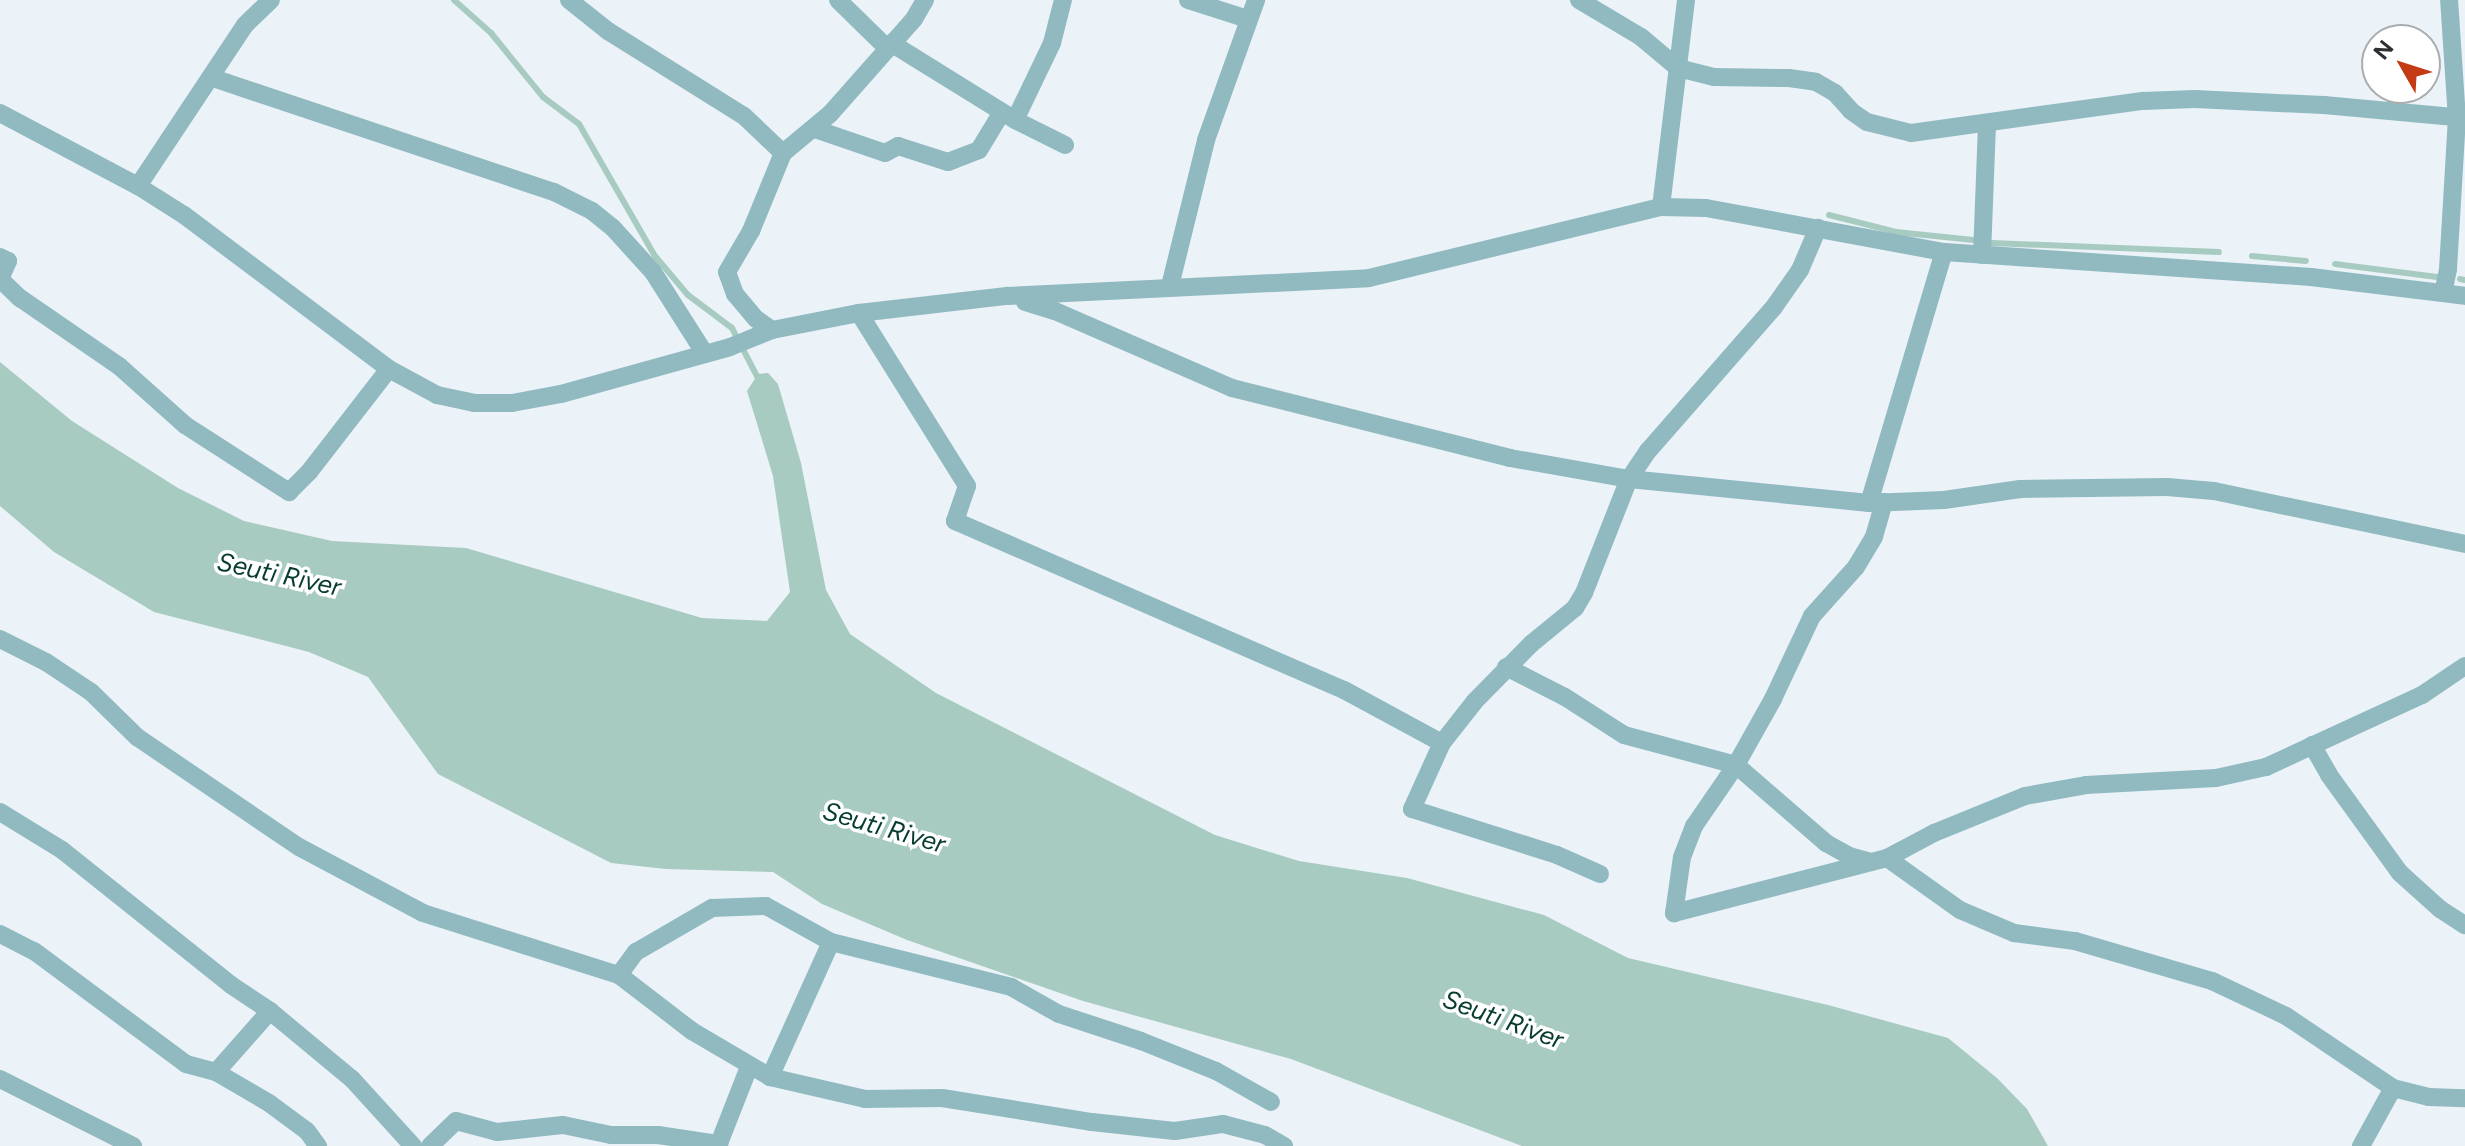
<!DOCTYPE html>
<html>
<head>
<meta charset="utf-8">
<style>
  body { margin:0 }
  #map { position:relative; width:2465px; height:1146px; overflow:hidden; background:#ebf3f9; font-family:Figtree,sans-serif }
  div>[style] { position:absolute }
  .water>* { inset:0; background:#a8cbc1 }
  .stream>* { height:6px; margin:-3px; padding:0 3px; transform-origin:3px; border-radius:3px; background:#a8cbc1 }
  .street>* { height:18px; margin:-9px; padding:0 9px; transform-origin:9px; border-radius:9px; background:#91bac0 }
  span { translate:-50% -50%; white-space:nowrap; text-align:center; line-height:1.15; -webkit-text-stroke:7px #fff; paint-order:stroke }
  .water-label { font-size:26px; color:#073c31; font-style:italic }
  .north { position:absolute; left:2361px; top:24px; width:80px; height:80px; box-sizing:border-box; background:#fff; border:2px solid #abacad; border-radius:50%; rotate:309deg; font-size:22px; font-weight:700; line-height:32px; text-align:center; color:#2d3032 }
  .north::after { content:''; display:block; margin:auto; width:28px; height:36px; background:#c43a14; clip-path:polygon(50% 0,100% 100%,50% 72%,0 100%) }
</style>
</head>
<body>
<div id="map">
  <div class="water">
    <div style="clip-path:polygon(0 362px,72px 421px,178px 488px,244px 521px,332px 541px,466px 548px,702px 618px,767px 621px,790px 592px,773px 476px,747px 391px,758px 374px,768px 373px,778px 384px,801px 463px,826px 590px,850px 634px,936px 693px,1215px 835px,1299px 861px,1407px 878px,1544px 915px,1628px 958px,1828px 1005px,1948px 1038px,1997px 1078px,2027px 1109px,2048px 1146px,1522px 1146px,1291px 1059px,1083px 1001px,907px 940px,822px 904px,773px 872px,666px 869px,611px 863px,438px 774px,368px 677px,309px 652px,154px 612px,54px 552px,0 506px)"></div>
  </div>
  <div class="stream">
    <div style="left:454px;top:0;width:50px;rotate:41.7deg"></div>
    <div style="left:491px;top:33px;width:82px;rotate:50.9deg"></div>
    <div style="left:543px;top:97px;width:45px;rotate:36.9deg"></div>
    <div style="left:579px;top:124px;width:152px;rotate:60.1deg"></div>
    <div style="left:655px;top:256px;width:51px;rotate:49.8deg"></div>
    <div style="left:688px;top:295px;width:55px;rotate:36.9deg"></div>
    <div style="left:732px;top:328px;width:61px;rotate:62.6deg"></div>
    <div style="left:1829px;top:215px;width:69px;rotate:14.2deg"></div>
    <div style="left:1896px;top:232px;width:78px;rotate:5.9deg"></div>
    <div style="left:1992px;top:243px;width:227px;rotate:2.3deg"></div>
    <div style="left:2252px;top:256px;width:54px;rotate:5.3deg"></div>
    <div style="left:2335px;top:264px;width:103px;rotate:7.3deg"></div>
    <div style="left:2460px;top:279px;width:5px;rotate:11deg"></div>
  </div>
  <div class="street">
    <div style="left:569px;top:0;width:50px;rotate:38.5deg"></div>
    <div style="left:608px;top:31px;width:160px;rotate:32deg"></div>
    <div style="left:744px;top:116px;width:54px;rotate:43.5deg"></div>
    <div style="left:838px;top:0;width:69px;rotate:44.4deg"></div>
    <div style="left:1188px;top:0;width:63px;rotate:17.6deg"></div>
    <div style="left:1579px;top:0;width:72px;rotate:30.8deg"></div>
    <div style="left:1641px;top:37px;width:48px;rotate:40deg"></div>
    <div style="left:1678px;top:68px;width:37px;rotate:14deg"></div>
    <div style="left:1714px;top:77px;width:75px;rotate:0.8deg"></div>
    <div style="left:1789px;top:78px;width:27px;rotate:8deg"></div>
    <div style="left:1816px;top:82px;width:22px;rotate:30deg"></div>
    <div style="left:1835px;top:93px;width:24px;rotate:48deg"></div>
    <div style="left:1851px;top:111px;width:19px;rotate:35deg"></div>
    <div style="left:1867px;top:122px;width:45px;rotate:14deg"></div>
    <div style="left:1911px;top:133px;width:234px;rotate:-7.9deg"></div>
    <div style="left:2143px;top:101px;width:52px;rotate:-2.2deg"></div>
    <div style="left:2195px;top:99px;width:129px;rotate:2.7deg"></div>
    <div style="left:2324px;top:105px;width:142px;rotate:5.3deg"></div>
    <div style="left:891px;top:43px;width:146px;rotate:31.8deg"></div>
    <div style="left:1015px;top:120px;width:56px;rotate:26.6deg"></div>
    <div style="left:213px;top:78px;width:360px;rotate:18.5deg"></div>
    <div style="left:554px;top:192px;width:42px;rotate:26.6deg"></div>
    <div style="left:592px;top:211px;width:27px;rotate:39deg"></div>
    <div style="left:613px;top:228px;width:59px;rotate:47.7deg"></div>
    <div style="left:653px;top:272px;width:97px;rotate:57.6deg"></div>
    <div style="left:0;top:113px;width:156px;rotate:27.9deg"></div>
    <div style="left:138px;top:186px;width:54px;rotate:32.2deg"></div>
    <div style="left:184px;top:215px;width:256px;rotate:36.9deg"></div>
    <div style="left:389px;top:369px;width:55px;rotate:28.4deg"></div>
    <div style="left:437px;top:395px;width:38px;rotate:12deg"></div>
    <div style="left:474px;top:403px;width:38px"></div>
    <div style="left:512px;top:403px;width:50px;rotate:-10.4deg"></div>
    <div style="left:561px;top:394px;width:175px;rotate:-15.5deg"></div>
    <div style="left:730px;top:347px;width:45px;rotate:-22deg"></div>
    <div style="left:772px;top:330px;width:89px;rotate:-11.1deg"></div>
    <div style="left:859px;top:313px;width:149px;rotate:-6.6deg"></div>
    <div style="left:1007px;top:296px;width:362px;rotate:-2.8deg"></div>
    <div style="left:1369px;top:278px;width:301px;rotate:-13.7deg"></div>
    <div style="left:1661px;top:207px;width:45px;rotate:1.3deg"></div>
    <div style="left:1706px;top:208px;width:242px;rotate:10.5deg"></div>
    <div style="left:1944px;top:252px;width:368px;rotate:3.9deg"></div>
    <div style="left:2311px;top:277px;width:155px;rotate:7deg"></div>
    <div style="left:1015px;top:120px;width:85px;rotate:-64.3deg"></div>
    <div style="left:1052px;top:43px;width:44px;rotate:-75.7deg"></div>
    <div style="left:815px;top:129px;width:74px;rotate:18.9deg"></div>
    <div style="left:885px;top:153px;width:15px;rotate:-28deg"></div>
    <div style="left:898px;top:146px;width:52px;rotate:17.7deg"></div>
    <div style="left:948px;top:162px;width:33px;rotate:-21deg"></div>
    <div style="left:979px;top:150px;width:44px;rotate:-58.8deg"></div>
    <div style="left:138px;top:186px;width:193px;rotate:-56.4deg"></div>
    <div style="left:245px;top:25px;width:36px;rotate:-44deg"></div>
    <div style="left:1661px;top:207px;width:209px;rotate:-83.1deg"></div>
    <div style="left:1982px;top:255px;width:132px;rotate:-87.8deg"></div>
    <div style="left:0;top:257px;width:9px;rotate:27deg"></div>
    <div style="left:8px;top:261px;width:20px;rotate:114deg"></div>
    <div style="left:0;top:279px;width:28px;rotate:44deg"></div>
    <div style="left:20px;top:298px;width:120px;rotate:34.5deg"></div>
    <div style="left:119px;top:366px;width:89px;rotate:41.8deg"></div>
    <div style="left:185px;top:425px;width:124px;rotate:32.8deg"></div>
    <div style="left:289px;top:492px;width:28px;rotate:-45deg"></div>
    <div style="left:309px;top:472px;width:130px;rotate:-52.2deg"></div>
    <div style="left:1170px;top:286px;width:150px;rotate:-76.1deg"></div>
    <div style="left:1206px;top:140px;width:149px;rotate:-70.3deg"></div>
    <div style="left:2443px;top:293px;width:25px;rotate:-78deg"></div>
    <div style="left:2448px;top:269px;width:150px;rotate:-86.6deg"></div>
    <div style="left:2457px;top:119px;width:119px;rotate:-93.8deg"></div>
    <div style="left:1025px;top:302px;width:31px;rotate:17deg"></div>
    <div style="left:1055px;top:311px;width:193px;rotate:23.5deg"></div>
    <div style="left:1232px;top:388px;width:287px;rotate:14.1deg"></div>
    <div style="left:1510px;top:458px;width:121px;rotate:10deg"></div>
    <div style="left:1629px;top:479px;width:241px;rotate:5.7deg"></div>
    <div style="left:1869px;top:503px;width:75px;rotate:-2.3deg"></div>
    <div style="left:1944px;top:500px;width:77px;rotate:-8.2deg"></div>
    <div style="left:2020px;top:489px;width:147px;rotate:-0.8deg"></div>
    <div style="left:2167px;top:487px;width:47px;rotate:4.9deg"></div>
    <div style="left:2214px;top:491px;width:257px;rotate:11.9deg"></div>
    <div style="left:859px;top:313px;width:204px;rotate:58deg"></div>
    <div style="left:967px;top:486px;width:37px;rotate:109deg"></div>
    <div style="left:955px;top:521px;width:424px;rotate:23.5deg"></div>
    <div style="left:1344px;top:690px;width:111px;rotate:28.4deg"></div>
    <div style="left:772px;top:330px;width:19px;rotate:-145deg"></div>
    <div style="left:756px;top:319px;width:33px;rotate:-130deg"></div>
    <div style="left:735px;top:294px;width:23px;rotate:-110deg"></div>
    <div style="left:727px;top:272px;width:48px;rotate:-59.7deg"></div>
    <div style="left:751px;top:231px;width:84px;rotate:-67.7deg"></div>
    <div style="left:783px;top:153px;width:61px;rotate:-39.7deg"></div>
    <div style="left:830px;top:114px;width:127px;rotate:-48.5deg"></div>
    <div style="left:914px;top:19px;width:22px;rotate:-60deg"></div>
    <div style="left:1884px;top:502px;width:36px;rotate:106deg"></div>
    <div style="left:1874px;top:537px;width:35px;rotate:121deg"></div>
    <div style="left:1856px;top:567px;width:66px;rotate:131.9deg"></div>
    <div style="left:1812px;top:616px;width:92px;rotate:115.2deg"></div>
    <div style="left:1773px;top:699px;width:76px;rotate:119.3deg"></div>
    <div style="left:1736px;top:765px;width:74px;rotate:124.5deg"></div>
    <div style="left:1694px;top:826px;width:33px;rotate:111deg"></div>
    <div style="left:1682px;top:857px;width:57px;rotate:98.1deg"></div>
    <div style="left:1674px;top:913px;width:220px;rotate:-14.5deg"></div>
    <div style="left:1887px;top:858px;width:53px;rotate:-28deg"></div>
    <div style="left:1934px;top:833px;width:98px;rotate:-22.1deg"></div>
    <div style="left:2025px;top:796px;width:62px;rotate:-10.2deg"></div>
    <div style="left:2086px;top:785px;width:130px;rotate:-3.1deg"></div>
    <div style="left:2216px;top:778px;width:51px;rotate:-12.4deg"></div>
    <div style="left:2266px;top:767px;width:172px;rotate:-24.8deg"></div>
    <div style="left:2422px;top:695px;width:52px;rotate:-34deg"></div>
    <div style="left:1869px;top:503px;width:262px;rotate:-73.4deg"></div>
    <div style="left:0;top:639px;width:51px;rotate:26.6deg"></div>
    <div style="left:46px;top:662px;width:54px;rotate:33.7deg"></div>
    <div style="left:91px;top:692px;width:64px;rotate:44.4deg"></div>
    <div style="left:137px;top:737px;width:196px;rotate:34.2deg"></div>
    <div style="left:299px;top:847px;width:140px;rotate:28deg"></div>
    <div style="left:423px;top:913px;width:206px;rotate:17.6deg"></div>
    <div style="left:619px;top:975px;width:92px;rotate:37.5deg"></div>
    <div style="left:692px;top:1031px;width:91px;rotate:30.5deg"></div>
    <div style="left:770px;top:1077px;width:98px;rotate:13deg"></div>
    <div style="left:865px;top:1099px;width:77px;rotate:-0.7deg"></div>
    <div style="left:942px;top:1098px;width:152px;rotate:9.1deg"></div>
    <div style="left:1092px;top:1122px;width:83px;rotate:6.2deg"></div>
    <div style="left:1175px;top:1131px;width:49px;rotate:-8.3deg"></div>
    <div style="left:1223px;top:1124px;width:43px;rotate:14.7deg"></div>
    <div style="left:1265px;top:1135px;width:22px;rotate:30deg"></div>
    <div style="left:1506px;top:667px;width:66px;rotate:27deg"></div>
    <div style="left:1565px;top:697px;width:70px;rotate:32.8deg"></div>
    <div style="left:1624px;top:735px;width:116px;rotate:15deg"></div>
    <div style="left:1736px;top:765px;width:119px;rotate:40.9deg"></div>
    <div style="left:1826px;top:843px;width:26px;rotate:29deg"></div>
    <div style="left:1849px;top:856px;width:20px;rotate:15deg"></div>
    <div style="left:2312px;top:745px;width:34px;rotate:60deg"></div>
    <div style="left:2329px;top:775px;width:121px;rotate:54.1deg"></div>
    <div style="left:2400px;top:873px;width:54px;rotate:42deg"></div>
    <div style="left:2440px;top:909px;width:30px;rotate:33deg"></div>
    <div style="left:0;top:812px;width:73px;rotate:31.5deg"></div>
    <div style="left:62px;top:850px;width:216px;rotate:38.6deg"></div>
    <div style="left:231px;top:985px;width:47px;rotate:33.7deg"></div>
    <div style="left:270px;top:1011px;width:107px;rotate:39.7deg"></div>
    <div style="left:352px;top:1079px;width:91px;rotate:47.7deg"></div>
    <div style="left:1887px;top:858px;width:90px;rotate:35.5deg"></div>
    <div style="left:1960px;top:910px;width:59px;rotate:23.1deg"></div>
    <div style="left:2014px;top:933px;width:62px;rotate:7.5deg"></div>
    <div style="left:2075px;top:941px;width:143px;rotate:16.3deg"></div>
    <div style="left:2212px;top:981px;width:82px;rotate:25.3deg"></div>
    <div style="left:2286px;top:1016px;width:129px;rotate:33.9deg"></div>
    <div style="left:2393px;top:1088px;width:37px;rotate:14deg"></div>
    <div style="left:2429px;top:1097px;width:36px;rotate:2deg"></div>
    <div style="left:1600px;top:874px;width:47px;rotate:-156.2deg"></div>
    <div style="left:1557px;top:855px;width:152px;rotate:-162.4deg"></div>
    <div style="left:1412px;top:809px;width:72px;rotate:-65.6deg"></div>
    <div style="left:1442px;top:743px;width:53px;rotate:-51.8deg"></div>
    <div style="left:1475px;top:701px;width:80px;rotate:-45.5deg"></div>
    <div style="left:1531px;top:644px;width:57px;rotate:-39.3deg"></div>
    <div style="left:1575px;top:608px;width:17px;rotate:-59deg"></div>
    <div style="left:1584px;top:593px;width:123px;rotate:-68.5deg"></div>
    <div style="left:1629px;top:479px;width:34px;rotate:-56deg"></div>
    <div style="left:1648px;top:451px;width:191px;rotate:-48.8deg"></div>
    <div style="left:1774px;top:307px;width:45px;rotate:-54.9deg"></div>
    <div style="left:1800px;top:270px;width:46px;rotate:-66.8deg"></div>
    <div style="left:0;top:934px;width:38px;rotate:27deg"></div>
    <div style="left:34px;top:951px;width:189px;rotate:36.6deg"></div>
    <div style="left:186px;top:1064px;width:31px;rotate:15deg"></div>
    <div style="left:619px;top:975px;width:29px;rotate:-54deg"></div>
    <div style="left:636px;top:952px;width:88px;rotate:-30.1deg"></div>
    <div style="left:712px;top:908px;width:54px;rotate:-2.1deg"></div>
    <div style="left:766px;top:906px;width:74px;rotate:29deg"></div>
    <div style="left:831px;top:942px;width:186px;rotate:14deg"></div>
    <div style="left:1011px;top:987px;width:55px;rotate:29.4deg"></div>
    <div style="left:1059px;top:1014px;width:86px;rotate:18.2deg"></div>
    <div style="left:1141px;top:1041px;width:81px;rotate:21.8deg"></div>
    <div style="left:1216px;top:1071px;width:63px;rotate:29.4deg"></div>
    <div style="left:270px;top:1011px;width:81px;rotate:131.5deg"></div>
    <div style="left:216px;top:1072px;width:61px;rotate:30.3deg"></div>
    <div style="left:269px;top:1103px;width:47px;rotate:36.4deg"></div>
    <div style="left:307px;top:1131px;width:19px;rotate:54deg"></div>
    <div style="left:770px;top:1077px;width:148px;rotate:-65.7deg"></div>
    <div style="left:0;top:1079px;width:149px;rotate:26.7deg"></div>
    <div style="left:430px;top:1146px;width:36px;rotate:-44deg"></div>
    <div style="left:456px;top:1121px;width:42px;rotate:15deg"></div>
    <div style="left:497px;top:1132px;width:66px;rotate:-6.1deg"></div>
    <div style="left:563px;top:1125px;width:49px;rotate:11.8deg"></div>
    <div style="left:611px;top:1135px;width:47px"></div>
    <div style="left:658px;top:1135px;width:62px;rotate:8.4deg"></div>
    <div style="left:718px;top:1146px;width:85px;rotate:-68.6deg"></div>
    <div style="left:2361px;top:1146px;width:66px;rotate:-61.1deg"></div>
  </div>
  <div class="water-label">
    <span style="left:279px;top:575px;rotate:12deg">Seuti River</span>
    <span style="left:884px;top:828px;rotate:16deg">Seuti River</span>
    <span style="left:1503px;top:1020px;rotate:20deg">Seuti River</span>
  </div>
  <div class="north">N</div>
</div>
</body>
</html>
